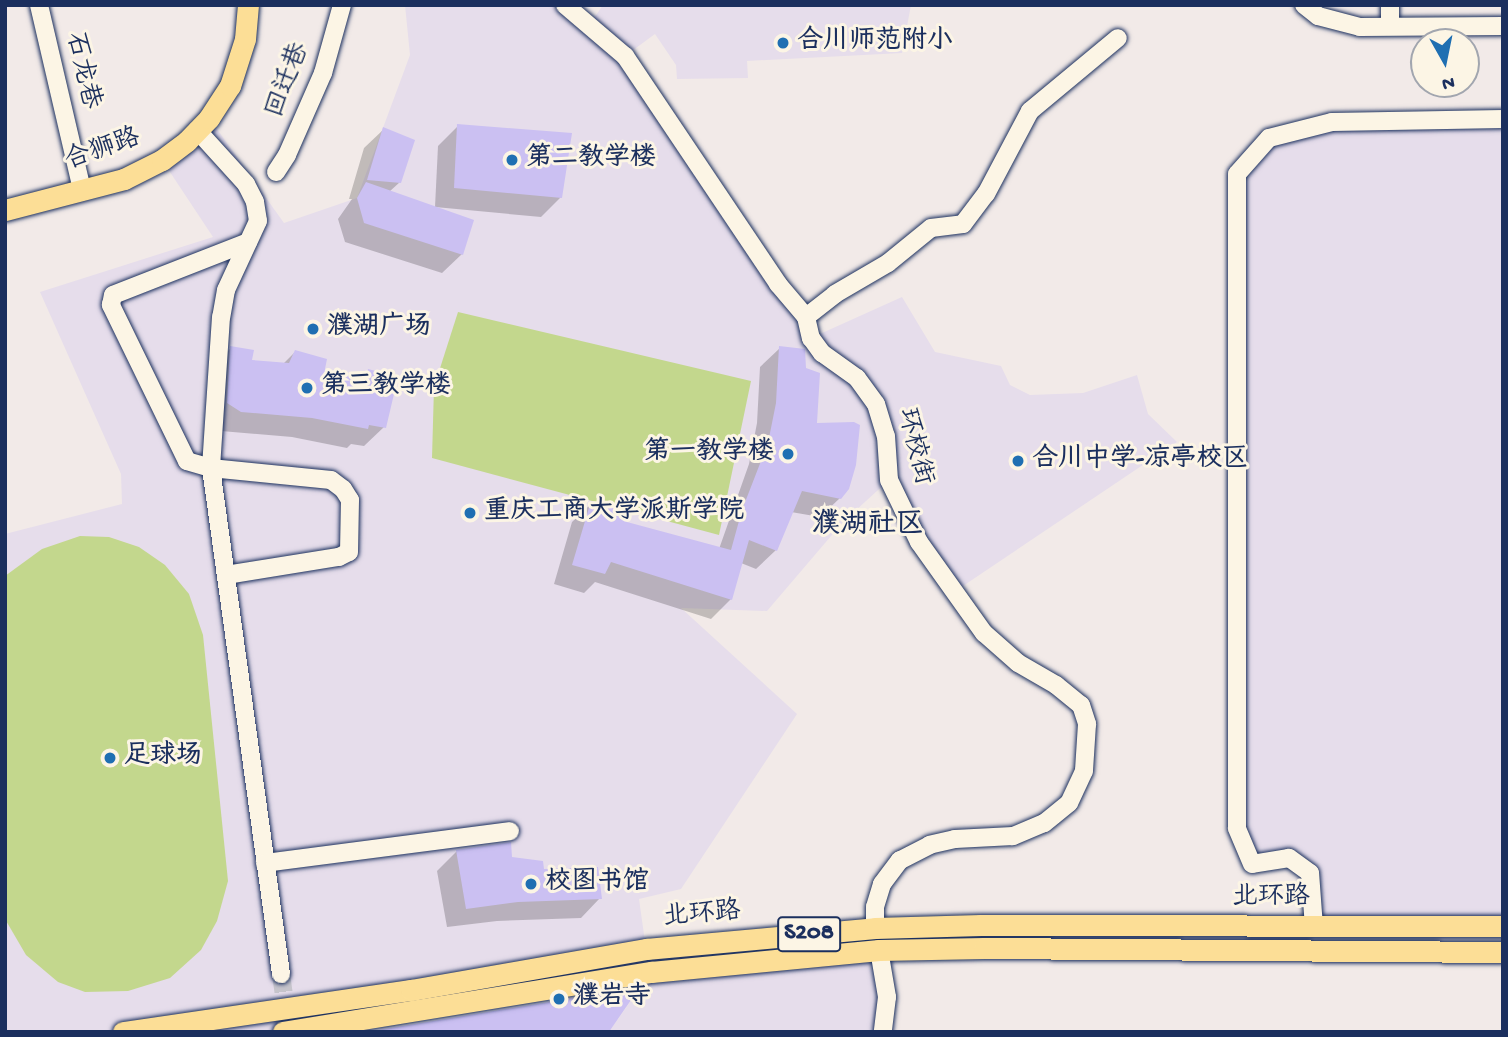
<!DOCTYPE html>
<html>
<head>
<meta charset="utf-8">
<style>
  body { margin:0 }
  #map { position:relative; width:1508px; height:1037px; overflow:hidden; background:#f2eae8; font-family:"Gochi Hand","LXGW WenKai TC",sans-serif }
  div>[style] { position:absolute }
  .built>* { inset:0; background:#e6ddeb }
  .green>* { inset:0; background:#c3d78d }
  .shadow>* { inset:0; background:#0003 }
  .building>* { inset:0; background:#cbc0f2 }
  .minor-tunnel>* { height:18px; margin-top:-9px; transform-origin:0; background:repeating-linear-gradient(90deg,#c7c5cc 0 18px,transparent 0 27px) }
  .roads { filter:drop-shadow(0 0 2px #1b2f5e) drop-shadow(0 0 2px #1b2f5e) }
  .minor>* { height:18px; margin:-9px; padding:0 9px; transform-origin:9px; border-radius:9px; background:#fcf5e5 }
  .major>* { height:21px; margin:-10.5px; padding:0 10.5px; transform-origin:10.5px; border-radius:10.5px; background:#fcde96 }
  .dots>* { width:19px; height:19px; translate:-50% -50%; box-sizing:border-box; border:4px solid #fcf5e5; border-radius:50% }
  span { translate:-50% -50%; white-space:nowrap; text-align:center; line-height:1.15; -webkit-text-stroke:6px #fcf5e5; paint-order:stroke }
  .shield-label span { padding:2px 5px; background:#fcf5e5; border:2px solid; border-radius:5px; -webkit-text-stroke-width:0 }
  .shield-label { font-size:24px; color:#1b2f5e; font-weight:700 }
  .poi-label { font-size:26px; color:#1b2f5e; font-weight:700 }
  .left { translate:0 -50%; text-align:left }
  .right { translate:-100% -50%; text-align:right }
  .street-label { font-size:26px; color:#1b2f5e }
  .neighbourhood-label { font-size:28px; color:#1b2f5e; font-weight:700 }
  .frame { position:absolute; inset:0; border:7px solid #1b2f5e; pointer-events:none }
  .north { position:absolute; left:1410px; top:28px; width:70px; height:70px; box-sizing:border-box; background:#fcf5e5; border:2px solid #a2a6af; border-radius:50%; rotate:171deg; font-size:19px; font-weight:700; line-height:28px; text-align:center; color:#1b2f5e }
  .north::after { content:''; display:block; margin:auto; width:24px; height:32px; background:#1f6fb2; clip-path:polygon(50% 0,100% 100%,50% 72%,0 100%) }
</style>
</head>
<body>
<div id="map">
  <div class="built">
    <div style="clip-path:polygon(405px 5px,565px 5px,590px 24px,603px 5px,911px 5px,902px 53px,747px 61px,748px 78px,677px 79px,676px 65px,655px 34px,625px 56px,811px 338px,902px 297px,935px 352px,1001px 366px,1010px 385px,1030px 395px,1083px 393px,1137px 375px,1148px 414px,1177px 442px,954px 592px,889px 480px,843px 522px,767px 611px,681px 608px,797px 714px,681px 889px,639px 899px,646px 949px,319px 1004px,324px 1032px,5px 1032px,5px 534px,122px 504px,121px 474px,40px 292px,213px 237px,162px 160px,209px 118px,284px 223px,357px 198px,410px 55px)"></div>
    <div style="clip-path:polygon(1503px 119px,1503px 926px,1314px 927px,1310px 873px,1289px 858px,1252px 864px,1237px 828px,1237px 174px,1269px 138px,1332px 122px)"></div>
    <div style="clip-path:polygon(879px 950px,883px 1032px,609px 1032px,651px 972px)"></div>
  </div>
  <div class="green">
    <div style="clip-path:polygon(458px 312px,751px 381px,719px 535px,432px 458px,434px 387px)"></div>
    <div style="clip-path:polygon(80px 536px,109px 537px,139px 547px,165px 565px,189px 594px,203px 635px,228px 881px,217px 921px,201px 950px,170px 978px,128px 991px,85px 992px,58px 982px,26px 955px,5px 919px,5px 576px,42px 549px)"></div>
  </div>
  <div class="shadow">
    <div style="clip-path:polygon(458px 126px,561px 197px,541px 217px,435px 207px,438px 146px)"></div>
    <div style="clip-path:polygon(384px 129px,400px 182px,389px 192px,462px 254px,442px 273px,345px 242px,338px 219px,352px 199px,349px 199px,364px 148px)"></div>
    <div style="clip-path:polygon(231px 348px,250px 362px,282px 365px,295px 352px,323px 370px,361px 378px,368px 371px,384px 427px,364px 446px,351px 444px,347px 448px,292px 437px,221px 431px,212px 367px)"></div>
    <div style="clip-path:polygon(780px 348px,804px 369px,815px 425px,840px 498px,820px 517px,791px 512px,776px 550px,756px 569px,741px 563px,731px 599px,711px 619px,595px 582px,584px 593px,554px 584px,572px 522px,592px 503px,625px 523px,719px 549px,749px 464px,757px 423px,760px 367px)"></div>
    <div style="clip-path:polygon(457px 851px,511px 859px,600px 898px,581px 918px,497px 921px,447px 927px,437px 871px)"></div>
  </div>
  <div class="building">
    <div style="clip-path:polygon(457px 124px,572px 133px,562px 198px,454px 188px)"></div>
    <div style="clip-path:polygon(383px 127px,415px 140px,401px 183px,367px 180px)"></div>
    <div style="clip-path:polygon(366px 182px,474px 220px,463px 255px,364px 223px,357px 198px)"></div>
    <div style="clip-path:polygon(230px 346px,254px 350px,252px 360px,289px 363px,295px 350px,327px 359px,325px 369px,366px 378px,368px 369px,398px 377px,386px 428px,369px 425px,368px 429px,312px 418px,241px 412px,227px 403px)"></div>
    <div style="clip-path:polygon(779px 346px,805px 349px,806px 368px,820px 373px,817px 423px,854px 422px,860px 425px,856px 465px,849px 489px,841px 499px,802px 491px,777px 551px,749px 540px,732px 600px,611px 562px,605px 574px,572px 565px,591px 501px,630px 513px,627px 522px,731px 550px,742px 510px,768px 443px,776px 403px)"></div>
    <div style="clip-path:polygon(511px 842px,512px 857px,543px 861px,544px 869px,598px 867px,602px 899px,518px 902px,466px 909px,456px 850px)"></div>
    <div style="clip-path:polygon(640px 987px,609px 1032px,366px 1032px)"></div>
  </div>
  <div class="minor-tunnel">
    <div style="left:281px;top:974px;width:59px;rotate:82.1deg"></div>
  </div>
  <div class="roads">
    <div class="minor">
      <div style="left:39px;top:5px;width:190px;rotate:76.9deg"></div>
      <div style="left:565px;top:5px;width:79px;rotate:40.4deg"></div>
      <div style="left:625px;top:56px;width:275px;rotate:56.1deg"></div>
      <div style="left:778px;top:284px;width:43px;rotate:49.7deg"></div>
      <div style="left:806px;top:317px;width:22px;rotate:77deg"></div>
      <div style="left:811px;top:338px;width:19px;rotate:54deg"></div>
      <div style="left:822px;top:353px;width:43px;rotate:35.5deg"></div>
      <div style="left:857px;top:378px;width:32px;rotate:54deg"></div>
      <div style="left:876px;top:404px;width:34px;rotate:73deg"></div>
      <div style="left:886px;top:436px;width:44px;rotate:86.1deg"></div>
      <div style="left:889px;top:480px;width:69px;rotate:64.2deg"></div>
      <div style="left:919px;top:542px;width:112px;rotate:54.5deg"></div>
      <div style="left:984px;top:633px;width:45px;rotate:41.4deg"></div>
      <div style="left:1018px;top:663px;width:44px;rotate:30.1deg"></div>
      <div style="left:1056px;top:685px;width:32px;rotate:39deg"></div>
      <div style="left:1081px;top:705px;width:20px;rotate:72deg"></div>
      <div style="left:1087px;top:724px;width:47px;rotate:93.7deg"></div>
      <div style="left:1084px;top:771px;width:35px;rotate:115deg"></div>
      <div style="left:1069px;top:803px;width:32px;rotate:141deg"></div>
      <div style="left:1044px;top:823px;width:34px;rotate:157deg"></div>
      <div style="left:1013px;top:836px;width:58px;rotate:177deg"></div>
      <div style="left:955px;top:839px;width:26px;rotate:167deg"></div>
      <div style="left:930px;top:845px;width:34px;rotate:153deg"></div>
      <div style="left:900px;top:860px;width:30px;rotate:127deg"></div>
      <div style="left:882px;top:884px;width:24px;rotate:107deg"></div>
      <div style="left:875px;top:907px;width:21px;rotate:90deg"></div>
      <div style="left:1304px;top:5px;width:18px;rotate:38deg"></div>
      <div style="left:1318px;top:16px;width:43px;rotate:14.7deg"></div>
      <div style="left:1360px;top:27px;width:143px;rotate:-0.4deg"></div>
      <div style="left:1390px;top:5px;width:21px;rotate:90deg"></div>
      <div style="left:197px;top:130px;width:73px;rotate:47.8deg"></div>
      <div style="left:246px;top:184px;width:20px;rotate:63deg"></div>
      <div style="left:255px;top:202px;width:19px;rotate:81deg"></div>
      <div style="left:258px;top:221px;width:76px;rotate:114.9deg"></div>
      <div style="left:226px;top:290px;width:27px;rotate:100deg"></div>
      <div style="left:221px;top:317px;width:151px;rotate:93.8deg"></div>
      <div style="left:211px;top:468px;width:511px;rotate:82.12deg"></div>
      <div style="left:276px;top:172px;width:20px;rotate:-57deg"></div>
      <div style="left:287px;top:155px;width:90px;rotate:-66.3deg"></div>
      <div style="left:323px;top:73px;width:71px;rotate:-74.4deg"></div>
      <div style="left:806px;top:317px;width:37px;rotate:-38deg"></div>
      <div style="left:835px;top:294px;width:61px;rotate:-30.3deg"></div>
      <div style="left:888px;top:263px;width:55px;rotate:-39.1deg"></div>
      <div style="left:931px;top:228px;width:32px;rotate:-7deg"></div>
      <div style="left:963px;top:224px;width:38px;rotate:-53deg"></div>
      <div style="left:986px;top:194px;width:94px;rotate:-62.1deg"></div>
      <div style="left:1030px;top:111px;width:114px;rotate:-39.7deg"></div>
      <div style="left:226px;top:575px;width:114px;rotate:-9.1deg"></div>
      <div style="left:339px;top:557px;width:11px;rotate:-27deg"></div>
      <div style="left:349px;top:552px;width:52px;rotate:-88.9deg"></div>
      <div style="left:350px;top:500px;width:13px;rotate:-122deg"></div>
      <div style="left:343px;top:489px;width:15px;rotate:-143deg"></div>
      <div style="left:331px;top:480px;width:121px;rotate:-174.3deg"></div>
      <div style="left:211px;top:468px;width:25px;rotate:-164deg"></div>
      <div style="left:187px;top:461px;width:174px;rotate:-116deg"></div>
      <div style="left:111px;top:305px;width:10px;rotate:-79deg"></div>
      <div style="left:113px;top:295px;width:145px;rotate:-21.4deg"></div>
      <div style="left:265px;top:863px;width:247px;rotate:-7.4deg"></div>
      <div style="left:1314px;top:927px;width:54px;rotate:-94.2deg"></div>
      <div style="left:1310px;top:873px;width:26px;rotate:-144deg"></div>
      <div style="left:1289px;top:858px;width:37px;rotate:171deg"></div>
      <div style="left:1252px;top:864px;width:39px;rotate:-113deg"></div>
      <div style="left:1237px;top:828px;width:654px;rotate:-90deg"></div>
      <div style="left:1237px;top:174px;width:48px;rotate:-48.4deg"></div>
      <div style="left:1269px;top:138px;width:65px;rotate:-14.3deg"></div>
      <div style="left:1332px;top:122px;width:171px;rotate:-1deg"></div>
      <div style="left:879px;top:950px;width:48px;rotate:80.3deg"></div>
      <div style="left:887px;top:997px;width:35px;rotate:97deg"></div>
    </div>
    <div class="major">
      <div style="left:5px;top:210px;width:123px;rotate:-14.6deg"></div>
      <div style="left:124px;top:179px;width:42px;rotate:-26.6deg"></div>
      <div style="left:162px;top:160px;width:31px;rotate:-37deg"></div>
      <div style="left:187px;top:141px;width:32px;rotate:-46deg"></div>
      <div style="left:209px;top:118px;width:38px;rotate:-57deg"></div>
      <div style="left:230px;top:86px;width:49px;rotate:-72.3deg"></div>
      <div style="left:245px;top:39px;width:34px;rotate:-85deg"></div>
      <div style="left:123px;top:1032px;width:291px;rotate:-8.3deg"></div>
      <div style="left:411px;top:990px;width:239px;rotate:-9.9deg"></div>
      <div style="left:646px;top:949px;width:230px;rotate:-5.2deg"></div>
      <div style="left:875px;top:928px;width:106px;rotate:-1.6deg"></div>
      <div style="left:981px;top:925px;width:522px;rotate:0.11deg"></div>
      <div style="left:283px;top:1032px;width:373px;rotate:-9.3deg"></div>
      <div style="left:651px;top:972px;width:229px;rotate:-5.5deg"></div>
      <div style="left:879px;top:950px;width:105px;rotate:-1.1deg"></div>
      <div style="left:984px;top:948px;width:519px;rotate:0.44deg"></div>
    </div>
  </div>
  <div class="dots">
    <div style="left:783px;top:43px;background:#1f6fb2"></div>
    <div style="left:512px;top:160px;background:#1f6fb2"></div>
    <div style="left:313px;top:329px;background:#1f6fb2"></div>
    <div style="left:307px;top:388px;background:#1f6fb2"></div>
    <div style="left:788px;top:454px;background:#1f6fb2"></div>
    <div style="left:1018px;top:461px;background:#1f6fb2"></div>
    <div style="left:470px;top:513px;background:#1f6fb2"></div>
    <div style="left:110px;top:758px;background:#1f6fb2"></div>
    <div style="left:531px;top:884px;background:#1f6fb2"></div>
    <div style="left:559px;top:999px;background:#1f6fb2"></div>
  </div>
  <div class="shield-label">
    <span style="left:809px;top:934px">S208</span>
  </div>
  <div class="poi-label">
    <span class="left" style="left:797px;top:43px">合川师范附小</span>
    <span class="left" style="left:526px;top:160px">第二教学楼</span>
    <span class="left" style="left:327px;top:329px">濮湖广场</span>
    <span class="left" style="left:321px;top:388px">第三教学楼</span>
    <span class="right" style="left:774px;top:454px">第一教学楼</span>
    <span class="left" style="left:1032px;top:461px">合川中学-凉亭校区</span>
    <span class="left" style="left:484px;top:513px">重庆工商大学派斯学院</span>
    <span class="left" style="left:124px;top:758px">足球场</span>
    <span class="left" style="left:545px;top:884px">校图书馆</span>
    <span class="left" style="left:573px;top:999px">濮岩寺</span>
  </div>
  <div class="street-label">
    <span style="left:81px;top:71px;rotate:77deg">石龙巷</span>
    <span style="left:289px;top:81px;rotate:-69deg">回迁巷</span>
    <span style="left:103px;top:151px;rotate:-19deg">合狮路</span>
    <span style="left:913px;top:447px;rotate:76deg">环校街</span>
    <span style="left:1271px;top:899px">北环路</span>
    <span style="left:702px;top:916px;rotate:-5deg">北环路</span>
  </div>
  <div class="neighbourhood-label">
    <span style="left:868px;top:526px">濮湖社区</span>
  </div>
  <div class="frame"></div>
  <div class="north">N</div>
</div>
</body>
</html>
